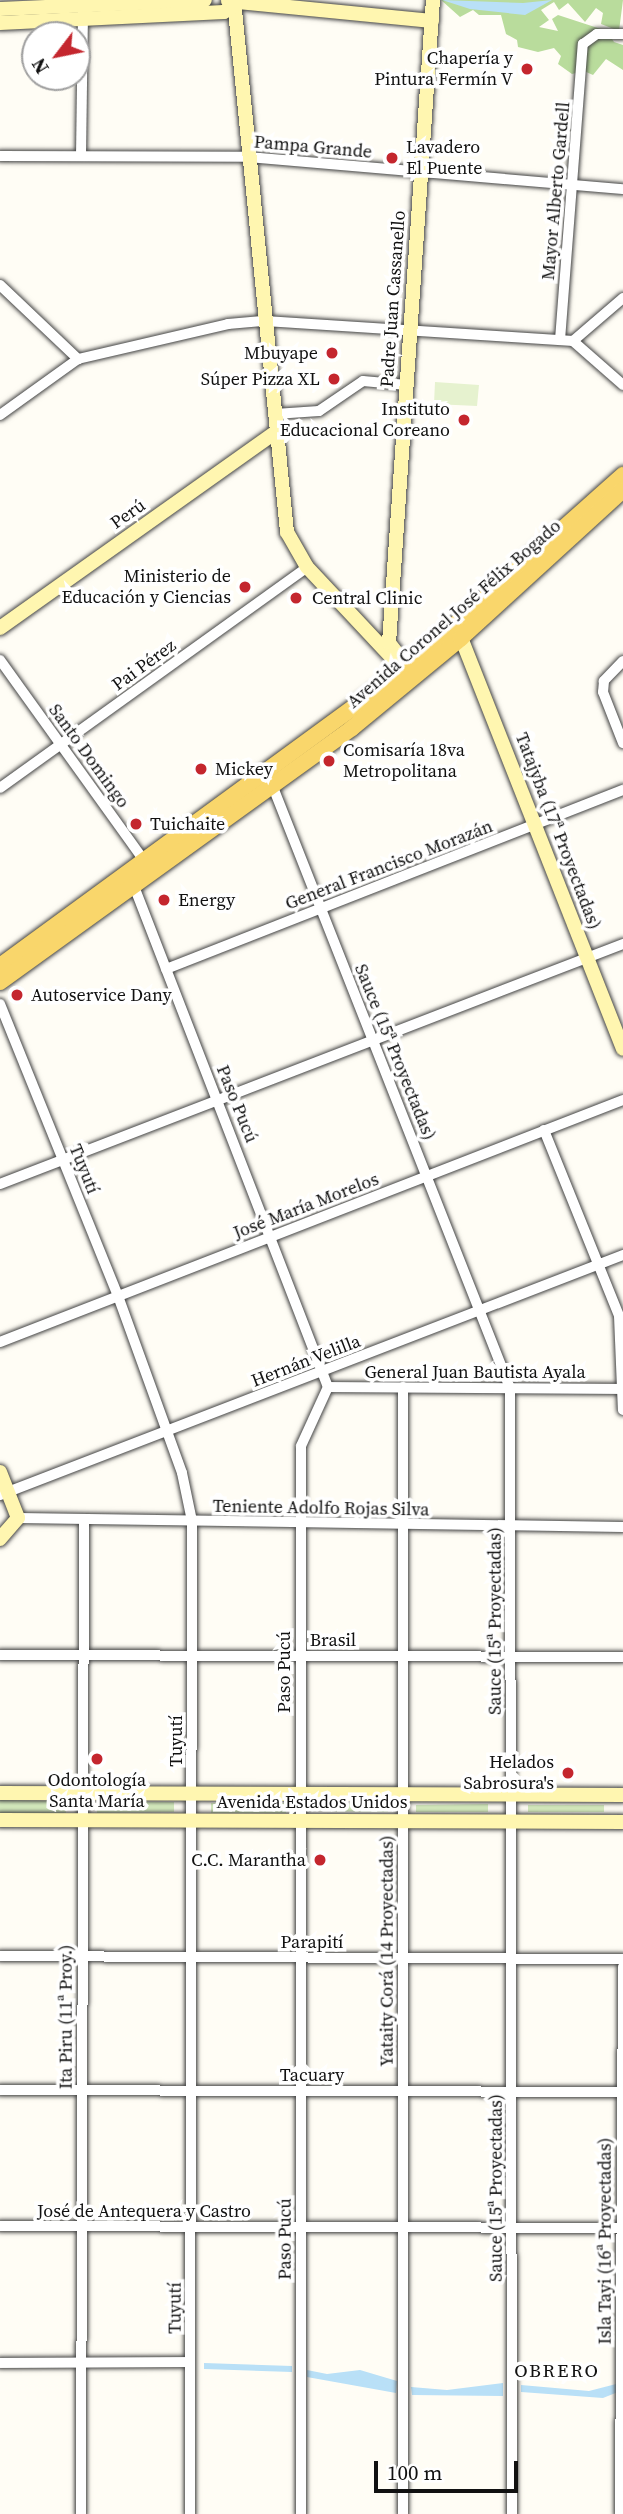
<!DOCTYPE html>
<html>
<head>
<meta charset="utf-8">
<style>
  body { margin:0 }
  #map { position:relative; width:623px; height:2514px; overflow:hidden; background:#fffdf5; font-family:"Source Serif 4",serif }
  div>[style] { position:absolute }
  .green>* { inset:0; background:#d5ebbd }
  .forest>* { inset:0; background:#b9dc9c }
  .pitch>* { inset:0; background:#e6f2cf }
  .water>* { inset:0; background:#b9e0f7 }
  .roads { filter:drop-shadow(0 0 2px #444) drop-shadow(0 0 2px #444) }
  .street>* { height:10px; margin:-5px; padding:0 5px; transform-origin:5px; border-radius:5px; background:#fff }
  .secondary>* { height:14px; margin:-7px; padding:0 7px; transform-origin:7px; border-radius:7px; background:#fff6b0 }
  .primary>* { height:16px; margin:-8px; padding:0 8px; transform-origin:8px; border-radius:8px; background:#f9d66b }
  .dots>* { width:19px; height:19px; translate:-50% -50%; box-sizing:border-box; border:4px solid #fff; border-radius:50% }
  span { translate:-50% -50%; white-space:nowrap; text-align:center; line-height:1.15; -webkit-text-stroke:7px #fff; paint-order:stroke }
  .poi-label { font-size:18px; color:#111 }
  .right { translate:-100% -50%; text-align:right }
  .left { translate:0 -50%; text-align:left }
  .street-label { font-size:18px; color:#111 }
  .neighbourhood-label { font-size:19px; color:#111; letter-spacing:2px }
  .north { position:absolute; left:21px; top:21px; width:70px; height:70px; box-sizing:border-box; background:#fff; border:2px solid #a0a0a0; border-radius:50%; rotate:238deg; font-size:19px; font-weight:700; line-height:28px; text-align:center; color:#111 }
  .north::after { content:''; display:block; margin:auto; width:24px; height:32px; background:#c4262e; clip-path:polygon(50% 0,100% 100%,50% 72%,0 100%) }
  .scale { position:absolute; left:374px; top:2461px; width:144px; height:32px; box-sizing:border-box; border:4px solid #111; border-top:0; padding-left:9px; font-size:21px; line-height:24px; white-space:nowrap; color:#111; -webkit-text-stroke:5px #fff; paint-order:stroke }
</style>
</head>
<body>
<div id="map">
  <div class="green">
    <div style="clip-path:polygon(0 1800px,65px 1801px,66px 1813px,0 1813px)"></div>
    <div style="clip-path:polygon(97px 1801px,174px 1802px,174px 1812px,97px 1813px)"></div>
    <div style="clip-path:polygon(211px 1803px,286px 1803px,286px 1813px,211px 1813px)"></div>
    <div style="clip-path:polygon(315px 1803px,388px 1804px,388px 1812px,315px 1811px)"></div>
    <div style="clip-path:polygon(488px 1804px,488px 1812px,416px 1812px,416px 1805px)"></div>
    <div style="clip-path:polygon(528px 1805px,604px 1805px,604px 1812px,528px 1812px)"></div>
  </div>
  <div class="forest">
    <div style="clip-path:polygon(441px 0,623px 0,619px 31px,601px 24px,603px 13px,596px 8px,585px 22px,568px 3px,559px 10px,554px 2px,541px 10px,549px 20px,539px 27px,558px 31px,552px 19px,558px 15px,607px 31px,614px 42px,623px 45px,623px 70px,606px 59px,593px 75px,584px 71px,572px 74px,558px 64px,561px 56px,554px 48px,538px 52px,518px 47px,517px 40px,506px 34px,501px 15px,479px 15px,473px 10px,460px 17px)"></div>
  </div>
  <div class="pitch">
    <div style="clip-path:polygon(435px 382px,479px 385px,477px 406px,434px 404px)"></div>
  </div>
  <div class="water">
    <div style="clip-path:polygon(442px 0,523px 3px,552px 0,525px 15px,470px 9px)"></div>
    <div style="clip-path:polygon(204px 2363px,292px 2366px,292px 2372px,204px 2369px)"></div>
    <div style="clip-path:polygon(307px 2370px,327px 2374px,360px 2370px,397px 2381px,396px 2393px,307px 2377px)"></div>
    <div style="clip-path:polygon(503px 2383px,503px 2396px,412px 2395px,411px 2387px,447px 2390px)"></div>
    <div style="clip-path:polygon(620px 2383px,623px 2390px,603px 2398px,521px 2392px,521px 2385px,589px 2391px)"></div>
  </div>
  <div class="roads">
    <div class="street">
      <div style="left:0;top:156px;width:248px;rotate:0.2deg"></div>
      <div style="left:248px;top:157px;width:376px;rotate:4.9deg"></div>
      <div style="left:81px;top:156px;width:143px;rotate:-89.2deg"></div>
      <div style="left:0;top:285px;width:108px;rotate:43.5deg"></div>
      <div style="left:560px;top:340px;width:297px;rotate:-85.6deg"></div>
      <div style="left:583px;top:44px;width:17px;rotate:-36deg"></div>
      <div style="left:597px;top:34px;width:26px"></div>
      <div style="left:573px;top:341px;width:66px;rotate:-40.7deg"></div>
      <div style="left:275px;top:414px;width:44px;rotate:-3.9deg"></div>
      <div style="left:319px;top:411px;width:53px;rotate:-34.3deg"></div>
      <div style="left:363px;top:381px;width:44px;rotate:5.2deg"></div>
      <div style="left:0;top:415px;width:96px;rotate:-35.7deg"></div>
      <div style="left:78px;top:359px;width:154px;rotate:-13.1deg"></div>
      <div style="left:228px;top:324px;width:37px;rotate:-5deg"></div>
      <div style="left:265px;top:321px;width:309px;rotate:3.7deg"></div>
      <div style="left:573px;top:341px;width:67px;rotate:41.3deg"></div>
      <div style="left:0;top:660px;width:250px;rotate:54.3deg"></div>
      <div style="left:623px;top:661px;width:28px;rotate:134deg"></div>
      <div style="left:604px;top:681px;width:11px;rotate:95deg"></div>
      <div style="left:603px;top:692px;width:55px;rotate:68.6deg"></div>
      <div style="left:271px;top:782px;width:651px;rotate:68.48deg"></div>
      <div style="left:510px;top:1388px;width:1126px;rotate:89.9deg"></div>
      <div style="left:0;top:788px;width:378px;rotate:-35.7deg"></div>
      <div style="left:132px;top:881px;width:543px;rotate:68.83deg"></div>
      <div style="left:328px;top:1387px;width:65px;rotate:114.6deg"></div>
      <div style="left:301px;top:1446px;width:1068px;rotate:90deg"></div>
      <div style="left:166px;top:969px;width:491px;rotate:-21.4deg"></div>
      <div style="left:0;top:1004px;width:315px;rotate:68deg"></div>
      <div style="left:118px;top:1296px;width:188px;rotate:70.1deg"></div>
      <div style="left:182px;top:1473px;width:49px;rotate:78.2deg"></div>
      <div style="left:192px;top:1521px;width:993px;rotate:90.12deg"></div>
      <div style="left:544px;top:1130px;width:201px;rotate:68deg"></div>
      <div style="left:619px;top:1316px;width:94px;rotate:87.6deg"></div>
      <div style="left:0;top:1184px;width:668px;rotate:-21.07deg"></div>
      <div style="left:0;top:1342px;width:668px;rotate:-21.23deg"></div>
      <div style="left:328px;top:1387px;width:295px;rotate:0.4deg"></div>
      <div style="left:403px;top:1387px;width:1127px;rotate:90deg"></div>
      <div style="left:0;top:1495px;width:668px;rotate:-21.07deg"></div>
      <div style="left:18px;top:1518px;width:605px;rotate:0.85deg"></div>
      <div style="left:0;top:1655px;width:623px;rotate:0.18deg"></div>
      <div style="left:0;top:1956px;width:623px;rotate:0.28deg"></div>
      <div style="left:0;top:2090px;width:623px;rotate:0.18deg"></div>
      <div style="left:0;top:2226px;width:623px;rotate:0.18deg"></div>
      <div style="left:0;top:2363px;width:190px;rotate:-0.3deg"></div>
      <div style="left:81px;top:2514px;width:995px;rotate:-89.83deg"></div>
      <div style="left:620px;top:2514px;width:547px;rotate:-89.69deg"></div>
    </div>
    <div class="secondary">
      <div style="left:234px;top:0;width:535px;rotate:84.31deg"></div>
      <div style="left:287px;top:532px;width:40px;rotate:60.3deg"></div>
      <div style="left:307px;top:567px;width:151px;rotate:46.9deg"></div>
      <div style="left:228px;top:1px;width:205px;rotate:5.6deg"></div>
      <div style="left:0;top:9px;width:205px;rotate:-2.5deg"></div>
      <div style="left:0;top:23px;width:224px;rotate:-2.8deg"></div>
      <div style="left:224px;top:12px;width:13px;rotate:-32deg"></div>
      <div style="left:0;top:628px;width:340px;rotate:-35.4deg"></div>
      <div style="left:458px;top:630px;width:450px;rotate:68.5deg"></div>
      <div style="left:400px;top:657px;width:18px;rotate:-128deg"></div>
      <div style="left:389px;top:643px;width:645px;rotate:-86.09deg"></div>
      <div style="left:0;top:1472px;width:49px;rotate:68.6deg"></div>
      <div style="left:18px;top:1518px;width:28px;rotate:131deg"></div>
      <div style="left:0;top:1793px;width:623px;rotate:0.18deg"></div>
      <div style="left:0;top:1820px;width:623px;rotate:0.18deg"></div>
    </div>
    <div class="primary">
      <div style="left:0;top:966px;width:499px;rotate:-36.2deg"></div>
      <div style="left:403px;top:671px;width:295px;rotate:-41.7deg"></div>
      <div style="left:0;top:982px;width:434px;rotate:-35.8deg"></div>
      <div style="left:352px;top:728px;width:141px;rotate:-39.5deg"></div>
      <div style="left:461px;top:638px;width:219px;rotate:-42.4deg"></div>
    </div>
  </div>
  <div class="dots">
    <div style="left:527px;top:69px;background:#c4262e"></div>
    <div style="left:392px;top:158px;background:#c4262e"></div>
    <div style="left:332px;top:353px;background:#c4262e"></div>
    <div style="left:334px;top:379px;background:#c4262e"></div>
    <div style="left:464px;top:420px;background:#c4262e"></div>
    <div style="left:245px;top:587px;background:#c4262e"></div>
    <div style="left:296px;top:598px;background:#c4262e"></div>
    <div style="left:329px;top:761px;background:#c4262e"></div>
    <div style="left:201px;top:769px;background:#c4262e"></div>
    <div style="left:136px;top:824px;background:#c4262e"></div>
    <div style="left:164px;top:900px;background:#c4262e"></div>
    <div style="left:17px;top:995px;background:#c4262e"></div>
    <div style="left:97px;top:1759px;background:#c4262e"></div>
    <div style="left:568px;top:1773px;background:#c4262e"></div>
    <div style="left:320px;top:1860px;background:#c4262e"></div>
  </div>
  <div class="poi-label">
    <span class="right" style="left:513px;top:69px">Chapería y<br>Pintura Fermín V</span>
    <span class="left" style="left:406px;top:158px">Lavadero<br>El Puente</span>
    <span class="right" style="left:318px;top:353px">Mbuyape</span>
    <span class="right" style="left:320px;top:379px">Súper Pizza XL</span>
    <span class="right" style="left:450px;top:420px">Instituto<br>Educacional Coreano</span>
    <span class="right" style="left:231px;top:587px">Ministerio de<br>Educación y Ciencias</span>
    <span class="left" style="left:312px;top:598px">Central Clinic</span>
    <span class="left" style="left:343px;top:761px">Comisaría 18va<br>Metropolitana</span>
    <span class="left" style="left:215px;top:769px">Mickey</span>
    <span class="left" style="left:150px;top:824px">Tuichaite</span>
    <span class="left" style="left:178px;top:900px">Energy</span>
    <span class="left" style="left:31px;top:995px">Autoservice Dany</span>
    <span class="right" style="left:554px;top:1773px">Helados<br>Sabrosura's</span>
    <span style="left:97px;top:1791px">Odontología<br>Santa María</span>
    <span class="right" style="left:306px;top:1860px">C.C. Marantha</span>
  </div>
  <div class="street-label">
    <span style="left:313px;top:147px;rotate:5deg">Pampa Grande</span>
    <span style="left:556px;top:191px;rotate:-85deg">Mayor Alberto Gardell</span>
    <span style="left:393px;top:299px;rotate:-86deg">Padre Juan Cassanello</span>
    <span style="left:128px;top:514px;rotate:-35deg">Perú</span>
    <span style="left:454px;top:614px;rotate:-41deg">Avenida Coronel José Félix Bogado</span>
    <span style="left:144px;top:665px;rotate:-36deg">Pai Pérez</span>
    <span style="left:89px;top:756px;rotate:54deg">Santo Domingo</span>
    <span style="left:558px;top:831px;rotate:69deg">Tatajyba (17ª Proyectadas)</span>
    <span style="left:389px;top:865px;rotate:-21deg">General Francisco Morazán</span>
    <span style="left:395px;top:1052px;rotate:68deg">Sauce (15ª Proyectadas)</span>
    <span style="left:237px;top:1104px;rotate:68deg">Paso Pucú</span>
    <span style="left:84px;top:1169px;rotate:68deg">Tuyutí</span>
    <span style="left:306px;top:1206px;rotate:-21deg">José María Morelos</span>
    <span style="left:306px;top:1361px;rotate:-21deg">Hernán Velilla</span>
    <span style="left:475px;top:1372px">General Juan Bautista Ayala</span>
    <span style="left:321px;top:1508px;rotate:1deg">Teniente Adolfo Rojas Silva</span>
    <span style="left:495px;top:1621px;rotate:-90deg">Sauce (15ª Proyectadas)</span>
    <span style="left:333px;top:1640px">Brasil</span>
    <span style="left:284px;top:1672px;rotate:-90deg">Paso Pucú</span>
    <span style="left:176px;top:1741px;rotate:-90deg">Tuyutí</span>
    <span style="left:312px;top:1802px">Avenida Estados Unidos</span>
    <span style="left:312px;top:1942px">Parapití</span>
    <span style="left:387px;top:1951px;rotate:-90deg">Yataity Corá (14 Proyectadas)</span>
    <span style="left:66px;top:2017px;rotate:-90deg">Ita Piru (11ª Proy.)</span>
    <span style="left:312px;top:2075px">Tacuary</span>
    <span style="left:496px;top:2188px;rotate:-90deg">Sauce (15ª Proyectadas)</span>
    <span style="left:144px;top:2211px">José de Antequera y Castro</span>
    <span style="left:285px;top:2239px;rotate:-90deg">Paso Pucú</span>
    <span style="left:605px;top:2241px;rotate:-90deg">Isla Tayi (16ª Proyectadas)</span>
    <span style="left:175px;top:2308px;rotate:-90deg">Tuyutí</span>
  </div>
  <div class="neighbourhood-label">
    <span style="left:557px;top:2371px">OBRERO</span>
  </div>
  <div class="north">N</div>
  <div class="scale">100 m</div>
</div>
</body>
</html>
